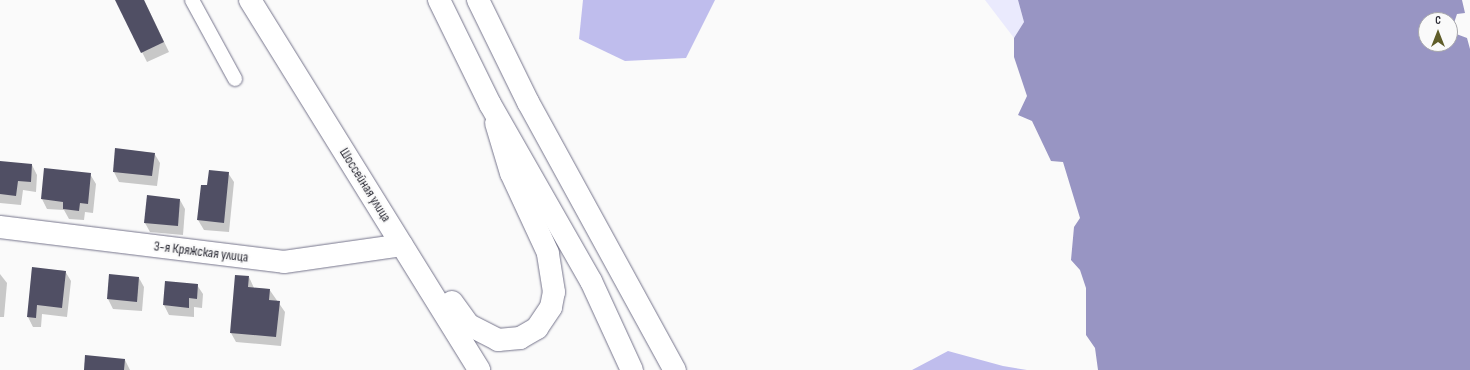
<!DOCTYPE html>
<html>
<head>
<meta charset="utf-8">
<style>
  body { margin:0 }
  #map { position:relative; width:1470px; height:370px; overflow:hidden; background:#fafafa; font-family:"Sofia Sans Condensed",sans-serif }
  div>[style] { position:absolute }
  .green>* { inset:0; background:#eaeafd }
  .forest>* { inset:0; background:#bfbded }
  .water>* { inset:0; background:#9895c3 }
  .shadow>* { inset:0; background:#0003 }
  .building>* { inset:0; background:#504f64 }
  .roads { filter:drop-shadow(0 0 1px #76758c) drop-shadow(0 0 1px #76758c) }
  .lane>* { height:14px; margin:-7px; padding:0 7px; transform-origin:7px; border-radius:7px; background:#fff }
  .street>* { height:22px; margin:-11px; padding:0 11px; transform-origin:11px; border-radius:11px; background:#fff }
  .secondary>* { height:22px; margin:-11px; padding:0 11px; transform-origin:11px; border-radius:11px; background:#fff }
  .primary>* { height:22px; margin:-11px; padding:0 11px; transform-origin:11px; border-radius:11px; background:#fff }
  span { translate:-50% -50%; white-space:nowrap; text-align:center; line-height:1.15; -webkit-text-stroke:4px #fafafa; paint-order:stroke }
  .street-label { font-size:14px; color:#2c2c36 }
  .north { position:absolute; left:1418px; top:12px; width:40px; height:40px; box-sizing:border-box; background:#fafafa; border:1px solid #a8a8ac; border-radius:50%; rotate:0deg; font-size:11px; font-weight:700; line-height:16px; text-align:center; color:#2c2c36 }
  .north::after { content:''; display:block; margin:auto; width:14px; height:18px; background:#5f5d29; clip-path:polygon(50% 0,100% 100%,50% 72%,0 100%) }
</style>
</head>
<body>
<div id="map">
  <div class="green">
    <div style="clip-path:polygon(985px 0,1018px 0,1024px 22px,1014px 38px)"></div>
  </div>
  <div class="forest">
    <div style="clip-path:polygon(583px 0,715px 0,686px 58px,625px 61px,579px 39px)"></div>
    <div style="clip-path:polygon(948px 351px,1003px 366px,1027px 370px,912px 370px)"></div>
  </div>
  <div class="water">
    <div style="clip-path:polygon(evenodd,1018px 0,1462px 0,1465px 13px,1457px 14px,1451px 32px,1467px 38px,1470px 49px,1470px 370px,1098px 370px,1095px 348px,1086px 335px,1086px 288px,1080px 270px,1071px 260px,1074px 227px,1080px 218px,1063px 162px,1051px 161px,1032px 121px,1018px 115px,1027px 96px,1014px 57px,1014px 38px,1024px 22px,1018px 0,1426px 20px,1450px 20px,1450px 44px,1426px 44px,1426px 20px)"></div>
  </div>
  <div class="shadow">
    <div style="clip-path:polygon(116px 0,144px 0,169px 52px,147px 62px)"></div>
    <div style="clip-path:polygon(116px 149px,154px 153px,160px 163px,157px 186px,119px 182px,114px 172px)"></div>
    <div style="clip-path:polygon(0 162px,32px 165px,37px 175px,36px 192px,23px 190px,21px 205px,0 203px)"></div>
    <div style="clip-path:polygon(45px 169px,90px 174px,96px 184px,93px 213px,85px 212px,84px 220px,69px 219px,64px 210px,47px 209px,42px 199px)"></div>
    <div style="clip-path:polygon(228px 173px,234px 182px,229px 232px,204px 230px,198px 220px,208px 187px)"></div>
    <div style="clip-path:polygon(180px 200px,185px 209px,183px 235px,150px 232px,145px 223px)"></div>
    <div style="clip-path:polygon(32px 268px,65px 271px,71px 281px,67px 317px,42px 314px,41px 327px,33px 327px,28px 317px)"></div>
    <div style="clip-path:polygon(0 274px,7px 283px,4px 317px,0 317px)"></div>
    <div style="clip-path:polygon(110px 275px,139px 278px,144px 287px,142px 311px,113px 309px,108px 299px)"></div>
    <div style="clip-path:polygon(249px 277px,254px 288px,269px 289px,285px 312px,281px 346px,236px 342px,231px 333px)"></div>
    <div style="clip-path:polygon(166px 282px,197px 285px,203px 294px,202px 308px,194px 307px,194px 317px,169px 315px,164px 305px)"></div>
    <div style="clip-path:polygon(125px 360px,130px 370px,85px 370px)"></div>
  </div>
  <div class="building">
    <div style="clip-path:polygon(115px 0,144px 0,164px 42px,141px 53px)"></div>
    <div style="clip-path:polygon(115px 148px,155px 153px,152px 176px,113px 172px)"></div>
    <div style="clip-path:polygon(0 161px,32px 164px,31px 182px,18px 181px,16px 196px,0 194px)"></div>
    <div style="clip-path:polygon(44px 168px,91px 173px,88px 204px,80px 203px,79px 211px,63px 209px,63px 202px,41px 199px)"></div>
    <div style="clip-path:polygon(209px 170px,229px 172px,224px 223px,197px 220px,201px 185px,207px 185px)"></div>
    <div style="clip-path:polygon(147px 195px,180px 199px,178px 226px,144px 223px)"></div>
    <div style="clip-path:polygon(32px 267px,66px 271px,62px 308px,37px 305px,36px 318px,27px 317px)"></div>
    <div style="clip-path:polygon(109px 274px,139px 277px,137px 302px,107px 299px)"></div>
    <div style="clip-path:polygon(235px 275px,249px 276px,248px 287px,270px 289px,269px 300px,280px 301px,276px 337px,230px 333px)"></div>
    <div style="clip-path:polygon(165px 281px,198px 284px,197px 299px,189px 298px,189px 308px,163px 305px)"></div>
    <div style="clip-path:polygon(85px 355px,125px 359px,124px 370px,84px 370px)"></div>
  </div>
  <div class="roads">
    <div class="lane">
      <div style="left:192px;top:0;width:90px;rotate:61.4deg"></div>
    </div>
    <div class="street">
      <div style="left:0;top:227px;width:286px;rotate:7deg"></div>
      <div style="left:284px;top:262px;width:119px;rotate:-8.2deg"></div>
    </div>
    <div class="secondary">
      <div style="left:250px;top:0;width:435px;rotate:58.2deg"></div>
      <div style="left:452px;top:302px;width:29px;rotate:54deg"></div>
      <div style="left:469px;top:325px;width:33px;rotate:27deg"></div>
      <div style="left:498px;top:340px;width:22px;rotate:-5deg"></div>
      <div style="left:520px;top:338px;width:20px;rotate:-30deg"></div>
      <div style="left:537px;top:328px;width:25px;rotate:-56deg"></div>
      <div style="left:551px;top:307px;width:15px;rotate:-79deg"></div>
      <div style="left:554px;top:292px;width:39px;rotate:-99deg"></div>
      <div style="left:548px;top:253px;width:88px;rotate:-114.8deg"></div>
      <div style="left:511px;top:173px;width:52px;rotate:-106.7deg"></div>
    </div>
    <div class="primary">
      <div style="left:439px;top:0;width:116px;rotate:63.9deg"></div>
      <div style="left:490px;top:104px;width:204px;rotate:60.3deg"></div>
      <div style="left:591px;top:281px;width:98px;rotate:65.3deg"></div>
      <div style="left:478px;top:0;width:114px;rotate:63.9deg"></div>
      <div style="left:528px;top:102px;width:306px;rotate:61.3deg"></div>
    </div>
  </div>
  <div class="street-label">
    <span style="left:365px;top:185px;rotate:58deg">Шоссейная улица</span>
    <span style="left:201px;top:252px;rotate:7deg">3-я Кряжская улица</span>
  </div>
  <div class="north">С</div>
</div>
</body>
</html>
